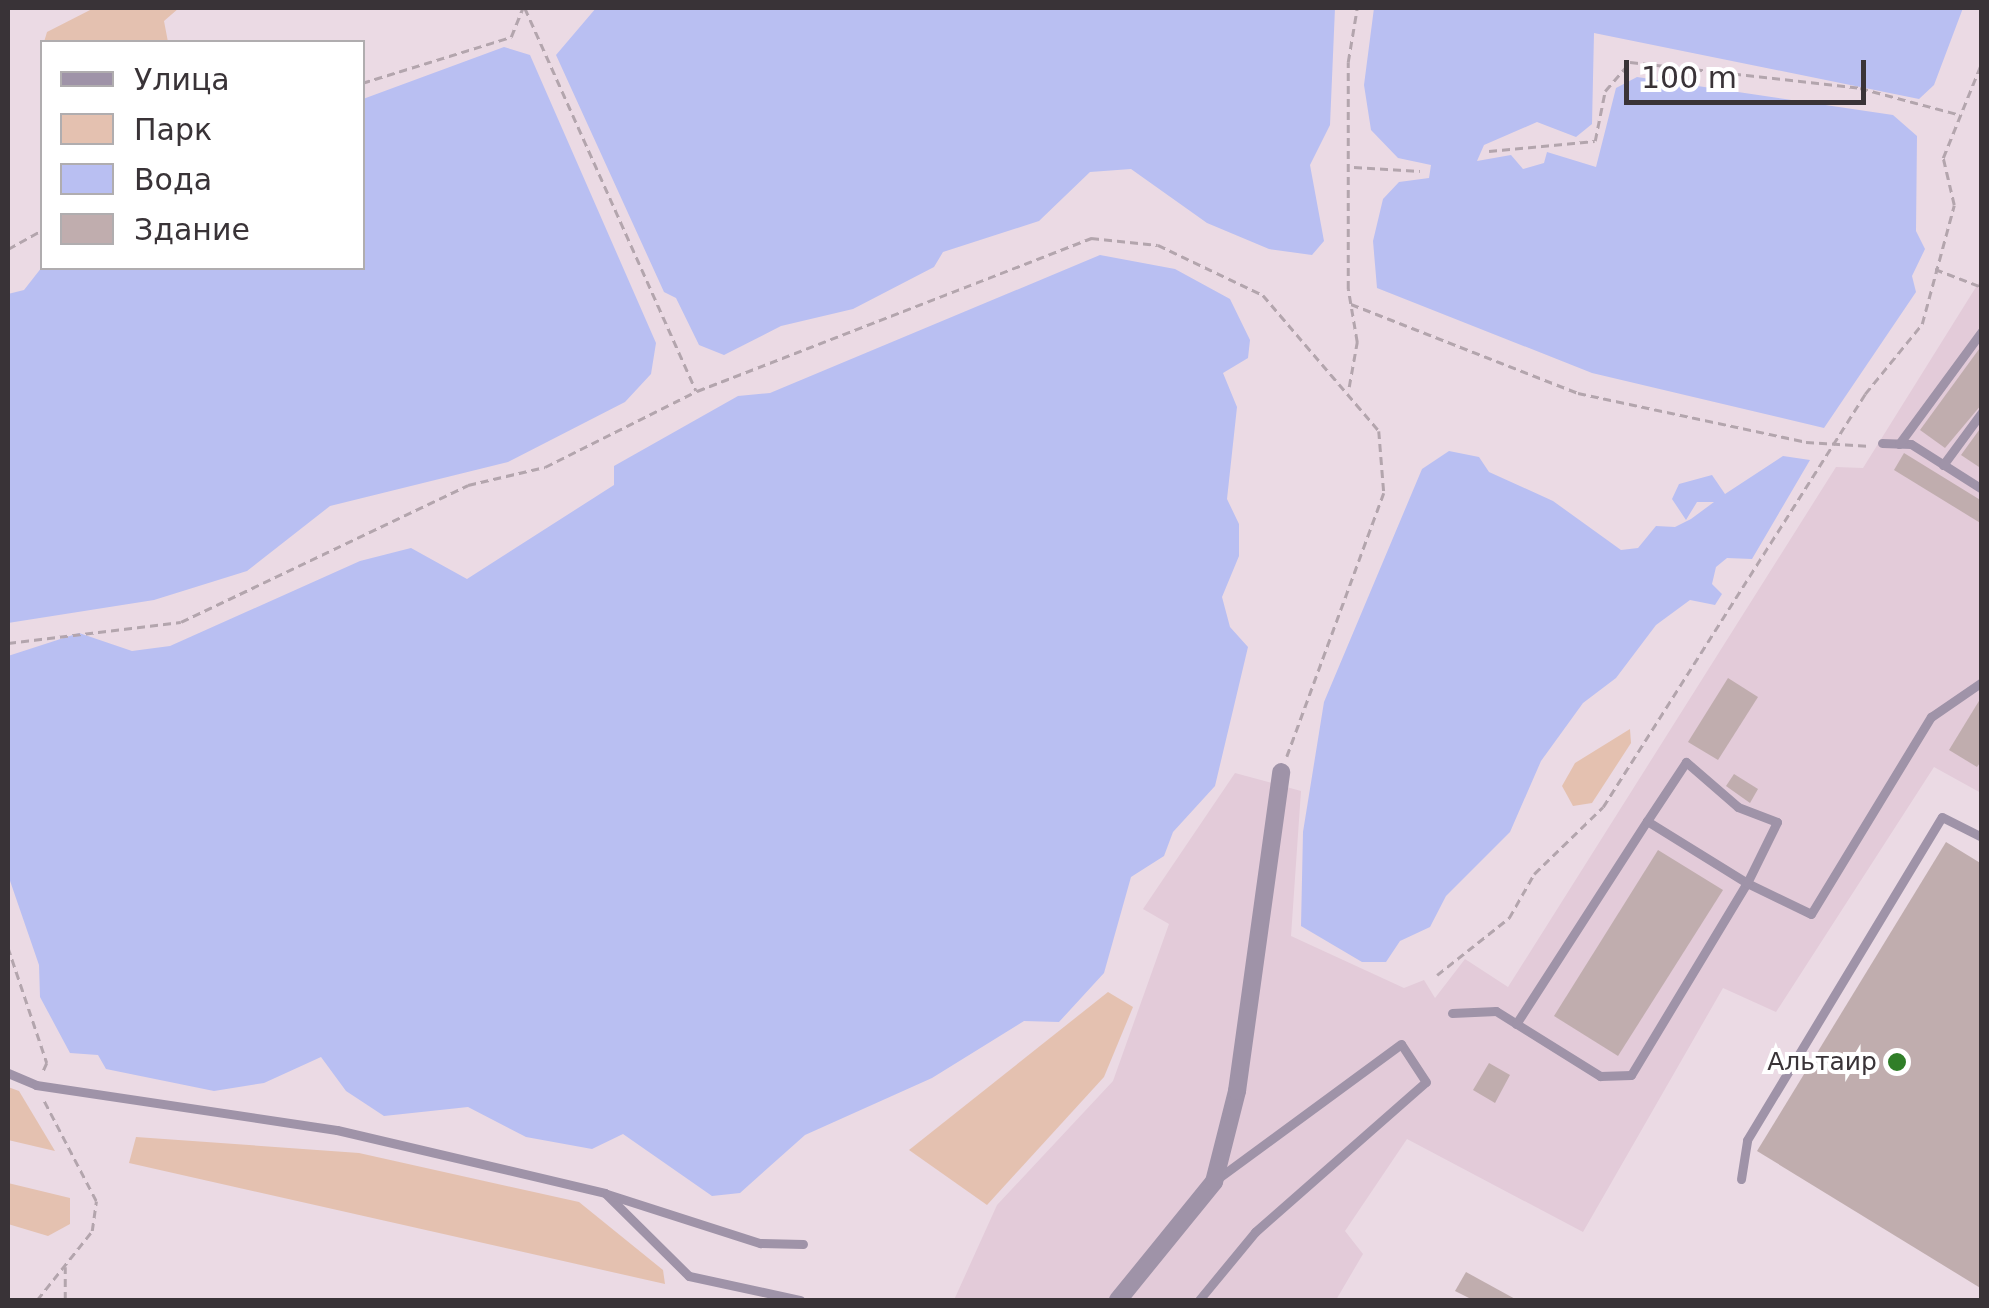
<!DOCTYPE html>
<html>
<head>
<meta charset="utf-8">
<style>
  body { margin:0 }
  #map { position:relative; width:1989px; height:1308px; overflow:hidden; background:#ebdae4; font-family:"DejaVu Sans",sans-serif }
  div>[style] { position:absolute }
  .built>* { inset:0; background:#e3cbd9 }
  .green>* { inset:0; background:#e4c1b0 }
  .water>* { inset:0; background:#b9bff2 }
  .building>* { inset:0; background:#c0adae }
  .path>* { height:2.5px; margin-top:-1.25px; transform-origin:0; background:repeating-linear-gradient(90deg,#b3a5ad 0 8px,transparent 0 13px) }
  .service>* { height:9px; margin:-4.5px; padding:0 4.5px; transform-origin:4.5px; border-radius:4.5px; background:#9f93a8 }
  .minor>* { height:18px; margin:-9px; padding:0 9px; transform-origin:9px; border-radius:9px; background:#9f93a8 }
  .dots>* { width:28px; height:28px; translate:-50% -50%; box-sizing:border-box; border:5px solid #fff; border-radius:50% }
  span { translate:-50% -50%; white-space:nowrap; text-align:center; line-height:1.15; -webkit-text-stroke:8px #fff; paint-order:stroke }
  .poi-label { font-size:25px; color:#393337 }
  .right { translate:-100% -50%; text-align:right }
  .frame { position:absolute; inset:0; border:10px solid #393337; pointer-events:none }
  .legend { position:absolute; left:40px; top:40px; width:325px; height:230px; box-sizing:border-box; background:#fff; border:2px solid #b0adaf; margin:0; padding:12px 18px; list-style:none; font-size:30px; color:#393337 }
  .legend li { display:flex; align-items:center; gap:20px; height:50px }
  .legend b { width:50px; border:2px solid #b0adaf }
  .scale { position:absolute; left:1624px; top:60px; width:242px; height:45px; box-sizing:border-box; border:5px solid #393337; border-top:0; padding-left:12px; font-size:30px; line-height:35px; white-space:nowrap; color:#393337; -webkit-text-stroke:8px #fff; paint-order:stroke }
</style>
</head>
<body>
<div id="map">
  <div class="built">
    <div style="clip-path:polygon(1981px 279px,1981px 793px,1934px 767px,1776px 1012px,1723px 988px,1583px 1232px,1407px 1139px,1345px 1231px,1363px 1254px,1336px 1300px,954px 1300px,997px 1205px,1113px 1081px,1169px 924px,1143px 909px,1235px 773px,1301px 791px,1291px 936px,1404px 988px,1424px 980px,1435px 998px,1465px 959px,1508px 987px,1836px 467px,1863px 468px)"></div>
  </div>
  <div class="green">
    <div style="clip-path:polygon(94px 8px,179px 8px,164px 21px,168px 42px,44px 42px,47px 32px)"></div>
    <div style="clip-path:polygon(1630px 729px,1631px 743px,1592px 803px,1573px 806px,1562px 786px,1575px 763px)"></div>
    <div style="clip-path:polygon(1108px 992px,1133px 1007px,1104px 1077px,987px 1205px,909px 1150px)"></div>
    <div style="clip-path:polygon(8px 1087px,19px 1091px,55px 1151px,8px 1140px)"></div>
    <div style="clip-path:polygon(136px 1137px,359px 1153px,579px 1202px,663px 1270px,665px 1284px,129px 1163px)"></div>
    <div style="clip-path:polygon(8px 1183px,70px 1198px,70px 1224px,48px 1236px,8px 1224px)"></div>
  </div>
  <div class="water">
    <div style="clip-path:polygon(596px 8px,1335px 8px,1330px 125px,1310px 165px,1324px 241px,1312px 255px,1269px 249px,1207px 223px,1131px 169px,1090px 172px,1039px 221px,943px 252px,934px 267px,853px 309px,781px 326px,724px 355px,699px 345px,676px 298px,664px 292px,556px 55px)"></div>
    <div style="clip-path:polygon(1374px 8px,1963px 8px,1934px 85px,1919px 99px,1594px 33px,1592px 124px,1576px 137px,1537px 122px,1484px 145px,1477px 161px,1511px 155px,1523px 169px,1544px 163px,1547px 152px,1596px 167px,1616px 88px,1637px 77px,1893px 115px,1917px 136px,1916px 231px,1925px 249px,1912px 276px,1916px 292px,1824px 428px,1592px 373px,1377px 288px,1373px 241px,1383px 199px,1399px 182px,1429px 178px,1431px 165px,1398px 158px,1371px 130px,1364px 85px)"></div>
    <div style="clip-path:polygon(504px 47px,530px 55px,656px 343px,651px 374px,625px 402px,508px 462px,330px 506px,247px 571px,154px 600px,8px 623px,8px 294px,24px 290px,42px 267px,362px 268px,363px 99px)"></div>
    <div style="clip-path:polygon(1100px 255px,1175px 269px,1230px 299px,1250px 340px,1248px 358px,1223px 373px,1237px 407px,1227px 499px,1239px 524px,1239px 556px,1222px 597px,1230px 627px,1248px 647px,1215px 786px,1173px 832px,1164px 856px,1131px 877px,1104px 973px,1059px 1022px,1024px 1021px,932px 1078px,805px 1135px,740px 1193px,712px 1196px,623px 1134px,592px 1149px,526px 1137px,468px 1107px,384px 1116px,346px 1091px,321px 1057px,264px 1083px,214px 1091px,106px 1069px,98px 1055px,70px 1053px,40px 997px,39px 965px,8px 875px,8px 656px,79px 633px,132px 651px,170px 646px,360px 561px,411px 548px,467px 579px,614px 485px,614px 466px,738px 396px,770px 393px)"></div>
    <div style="clip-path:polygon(1449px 451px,1479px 457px,1489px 472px,1553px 501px,1621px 550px,1638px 548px,1656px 526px,1675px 527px,1691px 519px,1714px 502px,1697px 502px,1686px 520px,1672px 499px,1679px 484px,1712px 475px,1725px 494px,1783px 456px,1810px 460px,1752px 559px,1727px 558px,1716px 567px,1712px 584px,1722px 594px,1715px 605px,1690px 600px,1656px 625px,1616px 678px,1583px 703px,1541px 761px,1510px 832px,1446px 896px,1430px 927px,1400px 941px,1386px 962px,1362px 962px,1301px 926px,1303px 832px,1324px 702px,1422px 469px)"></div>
  </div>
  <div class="building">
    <div style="clip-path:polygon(1982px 345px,1982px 404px,1945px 448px,1920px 430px)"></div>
    <div style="clip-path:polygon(1982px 426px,1982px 469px,1961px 455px)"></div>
    <div style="clip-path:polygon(1904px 453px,1982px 501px,1982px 524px,1894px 470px)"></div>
    <div style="clip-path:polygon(1728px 678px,1758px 697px,1718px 760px,1688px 742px)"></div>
    <div style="clip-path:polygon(1982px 696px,1982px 760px,1977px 767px,1949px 750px)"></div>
    <div style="clip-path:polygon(1734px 774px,1758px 789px,1750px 803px,1726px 786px)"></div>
    <div style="clip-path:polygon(1946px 842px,1982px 864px,1982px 1289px,1757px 1151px)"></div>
    <div style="clip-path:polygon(1658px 850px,1723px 890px,1618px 1056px,1554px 1016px)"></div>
    <div style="clip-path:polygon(1489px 1063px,1510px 1075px,1495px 1103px,1473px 1090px)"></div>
    <div style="clip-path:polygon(1466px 1272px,1517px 1300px,1473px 1300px,1455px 1291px)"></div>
  </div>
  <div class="path">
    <div style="left:525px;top:8px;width:419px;rotate:65.9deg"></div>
    <div style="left:362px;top:83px;width:156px;rotate:-17.2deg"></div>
    <div style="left:511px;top:37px;width:31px;rotate:-68deg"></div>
    <div style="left:1489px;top:151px;width:106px;rotate:-5.4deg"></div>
    <div style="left:1595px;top:141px;width:51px;rotate:-78.7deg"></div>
    <div style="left:1605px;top:91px;width:38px;rotate:-49deg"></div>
    <div style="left:1630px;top:62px;width:231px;rotate:6.4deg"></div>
    <div style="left:1860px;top:88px;width:105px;rotate:15deg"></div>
    <div style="left:1354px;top:167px;width:66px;rotate:3.5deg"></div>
    <div style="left:8px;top:249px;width:39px;rotate:-29deg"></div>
    <div style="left:1935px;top:269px;width:50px;rotate:21deg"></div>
    <div style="left:1351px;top:304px;width:244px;rotate:21.4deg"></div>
    <div style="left:1578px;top:393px;width:233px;rotate:12.1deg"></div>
    <div style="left:1806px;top:442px;width:65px;rotate:3.5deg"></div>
    <div style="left:1349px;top:387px;width:46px;rotate:-79.9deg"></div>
    <div style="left:1357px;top:342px;width:54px;rotate:-99.6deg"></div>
    <div style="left:1348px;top:289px;width:227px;rotate:-90deg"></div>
    <div style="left:1348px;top:62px;width:55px;rotate:-80.5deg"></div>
    <div style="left:8px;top:643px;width:174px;rotate:-6.9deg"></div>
    <div style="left:181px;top:622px;width:318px;rotate:-25.5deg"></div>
    <div style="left:468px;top:485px;width:79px;rotate:-13.2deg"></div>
    <div style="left:545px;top:467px;width:170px;rotate:-26.6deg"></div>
    <div style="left:697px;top:391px;width:423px;rotate:-21.2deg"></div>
    <div style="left:1091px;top:238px;width:67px;rotate:6deg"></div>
    <div style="left:1158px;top:245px;width:116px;rotate:25.5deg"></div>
    <div style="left:1263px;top:295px;width:179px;rotate:49.5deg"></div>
    <div style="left:1379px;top:431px;width:62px;rotate:85.4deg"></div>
    <div style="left:1384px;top:493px;width:281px;rotate:110.2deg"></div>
    <div style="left:8px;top:947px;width:122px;rotate:71.4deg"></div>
    <div style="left:47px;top:1063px;width:12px;rotate:114deg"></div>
    <div style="left:1437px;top:975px;width:92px;rotate:-38.4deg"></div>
    <div style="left:1509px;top:918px;width:51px;rotate:-60.4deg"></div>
    <div style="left:1534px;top:874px;width:96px;rotate:-44.2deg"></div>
    <div style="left:1603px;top:807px;width:489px;rotate:-57.6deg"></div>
    <div style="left:1865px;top:394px;width:90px;rotate:-50.8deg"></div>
    <div style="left:1922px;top:324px;width:123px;rotate:-74.9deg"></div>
    <div style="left:1954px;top:205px;width:48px;rotate:-103.2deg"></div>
    <div style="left:1943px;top:158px;width:104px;rotate:-67.9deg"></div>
    <div style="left:37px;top:1300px;width:88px;rotate:-51.4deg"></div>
    <div style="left:92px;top:1231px;width:30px;rotate:-82deg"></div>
    <div style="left:96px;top:1201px;width:115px;rotate:-117.5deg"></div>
    <div style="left:65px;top:1300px;width:33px;rotate:-90deg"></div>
  </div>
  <div class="service">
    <div style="left:1882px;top:443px;width:29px;rotate:2deg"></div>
    <div style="left:1911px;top:444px;width:84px;rotate:32.4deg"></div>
    <div style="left:1899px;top:444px;width:140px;rotate:-53.7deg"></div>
    <div style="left:1943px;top:465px;width:66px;rotate:-53.7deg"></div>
    <div style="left:1452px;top:1013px;width:44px;rotate:-2.6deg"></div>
    <div style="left:1496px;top:1011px;width:123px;rotate:32deg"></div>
    <div style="left:1600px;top:1076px;width:31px;rotate:-2deg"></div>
    <div style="left:1631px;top:1075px;width:224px;rotate:-58.9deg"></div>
    <div style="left:1747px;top:883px;width:71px;rotate:25.8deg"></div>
    <div style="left:1811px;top:914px;width:231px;rotate:-58.7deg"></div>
    <div style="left:1931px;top:717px;width:62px;rotate:-34.5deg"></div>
    <div style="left:1516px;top:1024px;width:242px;rotate:-57.2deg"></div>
    <div style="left:1647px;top:821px;width:118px;rotate:31.8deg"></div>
    <div style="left:1747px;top:883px;width:68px;rotate:-63.8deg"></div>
    <div style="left:1777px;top:822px;width:42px;rotate:-159deg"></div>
    <div style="left:1738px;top:807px;width:69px;rotate:-139.1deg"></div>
    <div style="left:1686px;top:762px;width:71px;rotate:123.5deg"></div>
    <div style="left:8px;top:1073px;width:30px;rotate:23deg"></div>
    <div style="left:36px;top:1085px;width:304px;rotate:8.5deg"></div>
    <div style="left:337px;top:1130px;width:275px;rotate:13.2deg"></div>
    <div style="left:605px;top:1193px;width:118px;rotate:44.7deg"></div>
    <div style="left:689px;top:1276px;width:114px;rotate:12.2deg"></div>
    <div style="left:1741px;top:1179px;width:39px;rotate:-81deg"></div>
    <div style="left:1747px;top:1140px;width:377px;rotate:-58.9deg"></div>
    <div style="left:1942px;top:817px;width:45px;rotate:26.6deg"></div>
    <div style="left:607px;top:1194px;width:161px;rotate:17.8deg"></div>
    <div style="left:760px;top:1243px;width:43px;rotate:1.3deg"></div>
    <div style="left:1199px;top:1300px;width:88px;rotate:-50.5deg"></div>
    <div style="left:1255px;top:1232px;width:227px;rotate:-41.3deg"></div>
    <div style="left:1426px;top:1082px;width:45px;rotate:-123.3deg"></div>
    <div style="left:1401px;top:1044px;width:230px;rotate:143.7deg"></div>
  </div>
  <div class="minor">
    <div style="left:1118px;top:1300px;width:152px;rotate:-50.9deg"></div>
    <div style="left:1214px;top:1182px;width:94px;rotate:-75.8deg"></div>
    <div style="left:1237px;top:1091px;width:322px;rotate:-82.1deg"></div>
  </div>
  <div class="dots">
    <div style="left:1897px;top:1062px;background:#307e28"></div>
  </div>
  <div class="poi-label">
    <span class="right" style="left:1877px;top:1062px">Альтаир</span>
  </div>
  <div class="frame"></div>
  <ul class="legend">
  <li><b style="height:12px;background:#9f93a8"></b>Улица</li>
  <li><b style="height:28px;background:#e4c1b0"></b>Парк</li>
  <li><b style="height:28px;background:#b9bff2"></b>Вода</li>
  <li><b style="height:28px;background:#c0adae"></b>Здание</li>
  </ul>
  <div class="scale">100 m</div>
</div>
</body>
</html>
